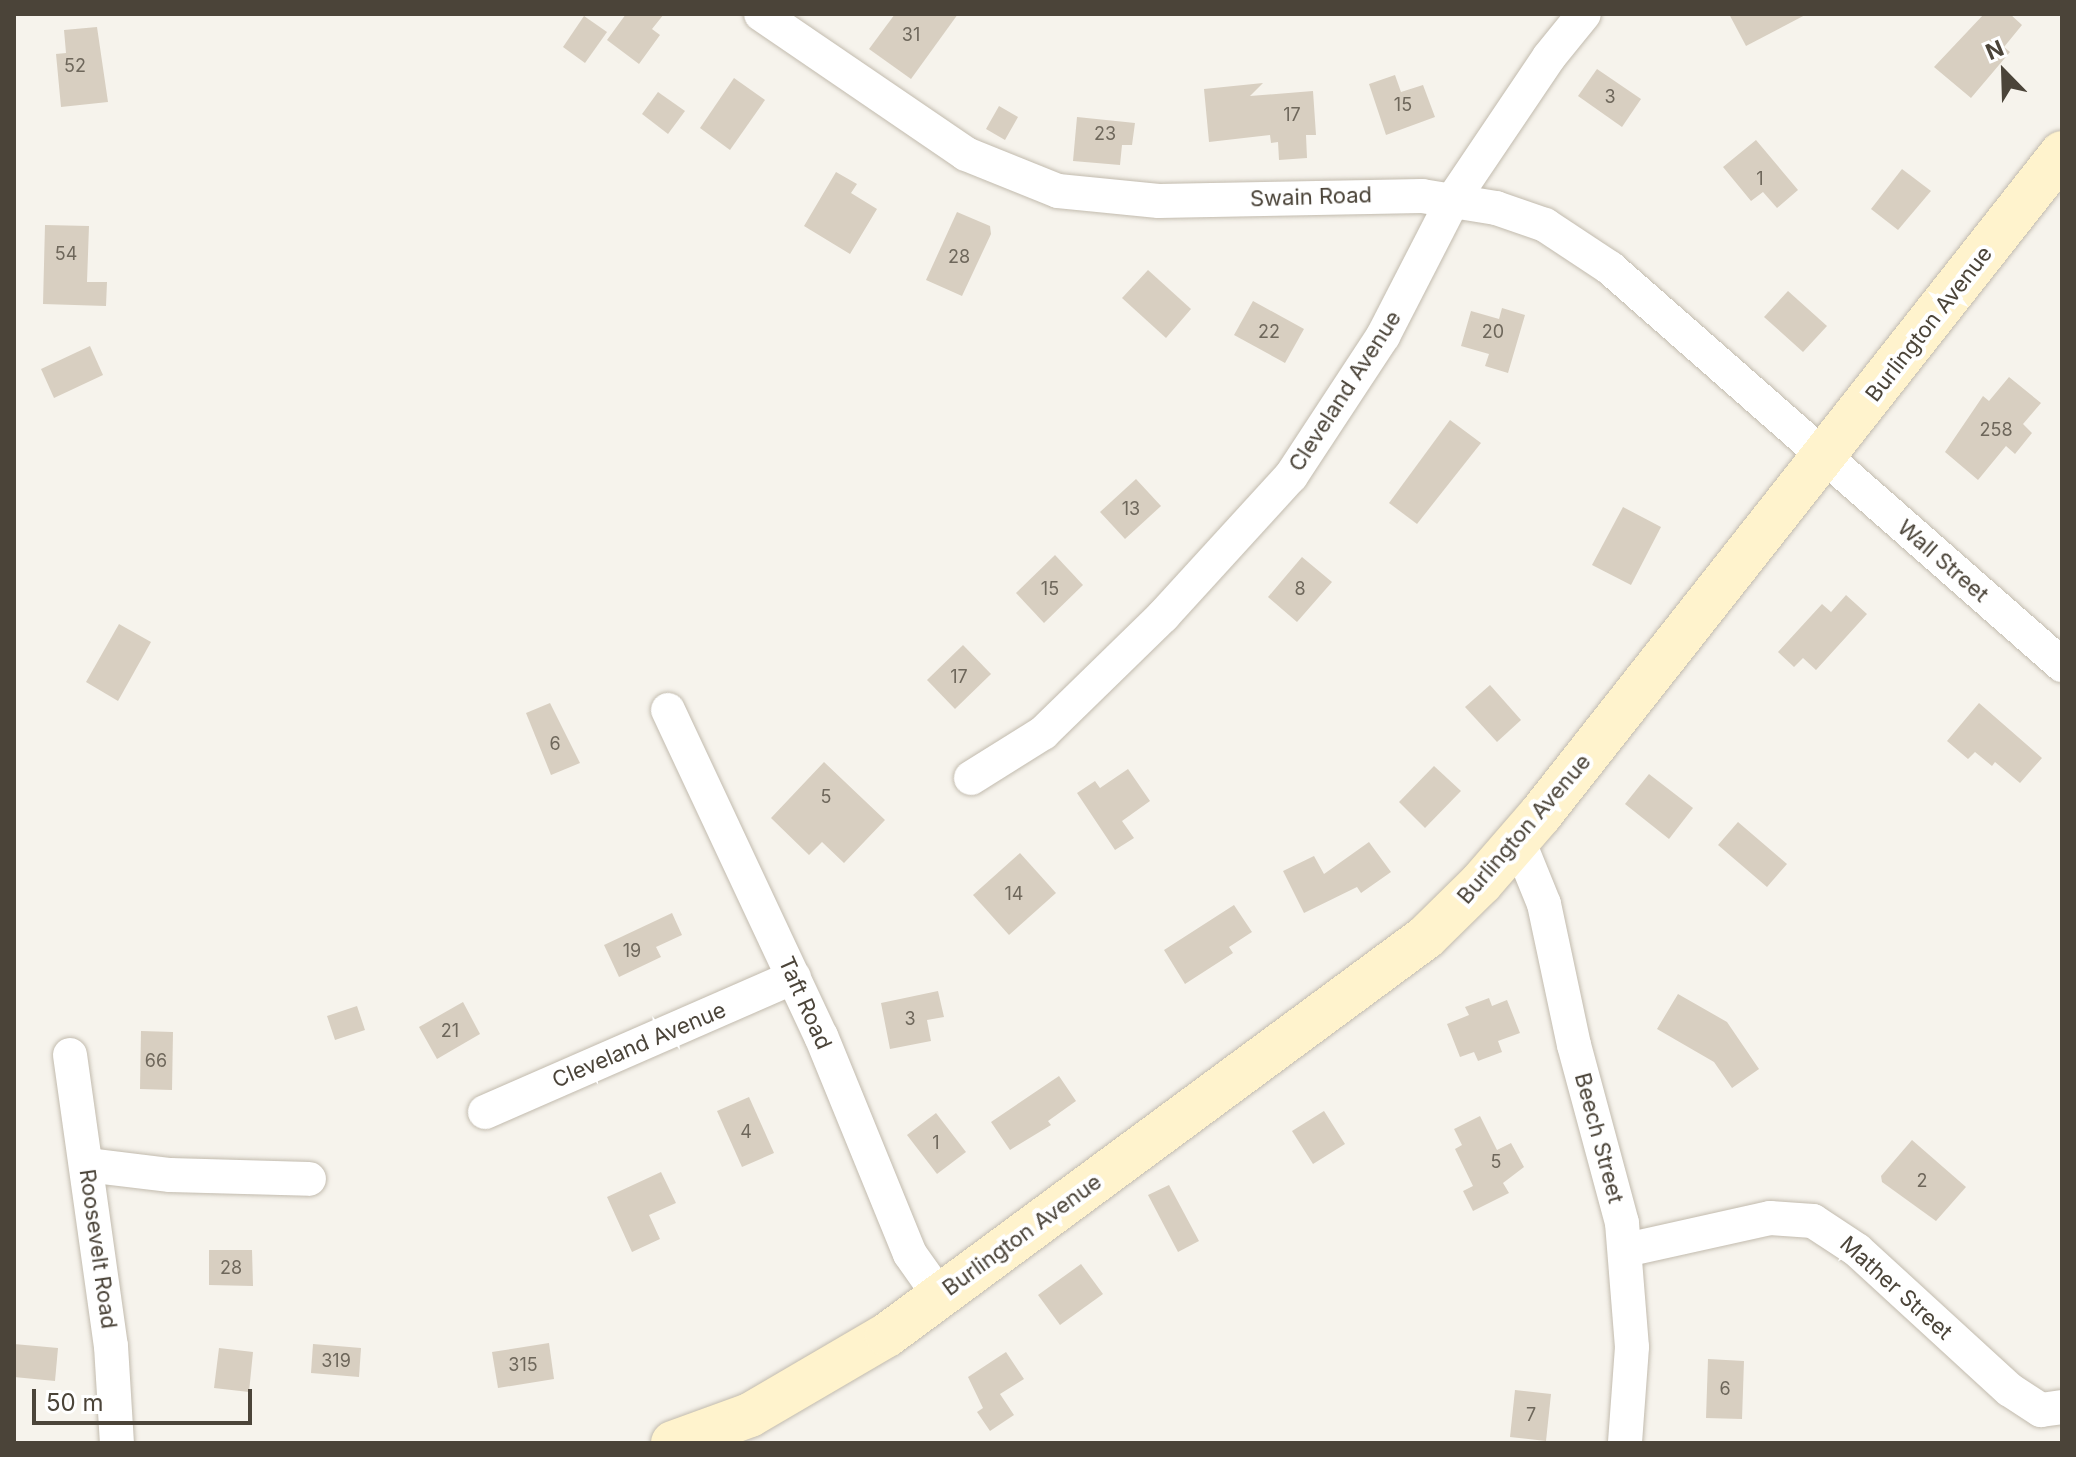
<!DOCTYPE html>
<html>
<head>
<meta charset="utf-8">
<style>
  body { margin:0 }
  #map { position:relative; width:2076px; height:1457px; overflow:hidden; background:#f6f3ec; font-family:Inter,sans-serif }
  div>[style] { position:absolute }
  .building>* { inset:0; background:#d8cfc1 }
  .roads { filter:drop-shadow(0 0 2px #c2bbae) drop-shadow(0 0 2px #c2bbae) }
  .street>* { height:34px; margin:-17px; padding:0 17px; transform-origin:17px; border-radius:17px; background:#fff }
  .secondary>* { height:44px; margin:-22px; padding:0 22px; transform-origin:22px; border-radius:22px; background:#fff3cd }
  span { translate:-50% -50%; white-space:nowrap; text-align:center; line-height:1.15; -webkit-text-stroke:8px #fff; paint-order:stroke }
  .number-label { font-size:18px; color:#6e675b }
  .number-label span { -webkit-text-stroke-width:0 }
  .street-label { font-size:22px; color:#4b4439 }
  .frame { position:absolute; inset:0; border:16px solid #4b4439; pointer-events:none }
  .north { position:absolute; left:1964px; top:32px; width:80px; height:80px; -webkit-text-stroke:6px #fff; paint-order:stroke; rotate:337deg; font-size:22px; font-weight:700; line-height:32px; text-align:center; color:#4b4439 }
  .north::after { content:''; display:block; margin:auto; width:28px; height:36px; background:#4b4439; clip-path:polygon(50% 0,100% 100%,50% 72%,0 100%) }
  .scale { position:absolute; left:32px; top:1389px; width:220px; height:36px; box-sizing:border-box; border:4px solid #4b4439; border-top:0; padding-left:10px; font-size:24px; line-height:28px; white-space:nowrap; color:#4b4439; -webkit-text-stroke:6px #fff; paint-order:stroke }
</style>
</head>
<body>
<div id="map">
  <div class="building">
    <div style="clip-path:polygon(626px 14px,664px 14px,652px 29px,660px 35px,639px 64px,607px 40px)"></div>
    <div style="clip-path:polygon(895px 14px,958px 14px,911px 79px,869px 49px)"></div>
    <div style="clip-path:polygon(1729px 14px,1807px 14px,1746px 46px)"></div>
    <div style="clip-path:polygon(1984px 14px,2010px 14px,2022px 25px,2004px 47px,2010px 52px,1971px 98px,1934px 67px)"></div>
    <div style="clip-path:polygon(584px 16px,607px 32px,585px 63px,563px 47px)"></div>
    <div style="clip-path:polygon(97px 27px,108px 102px,61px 107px,56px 54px,66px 53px,64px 30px)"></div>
    <div style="clip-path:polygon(1597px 69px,1641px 99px,1622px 127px,1578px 96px)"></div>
    <div style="clip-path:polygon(1395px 75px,1401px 92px,1423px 85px,1435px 117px,1386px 135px,1369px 84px)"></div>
    <div style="clip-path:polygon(734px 78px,765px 100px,730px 150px,700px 128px)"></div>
    <div style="clip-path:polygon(1263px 83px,1250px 96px,1313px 91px,1316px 135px,1306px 135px,1307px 158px,1279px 160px,1278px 142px,1271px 143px,1270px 135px,1209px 142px,1204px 89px)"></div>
    <div style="clip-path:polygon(658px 92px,685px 111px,668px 134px,642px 114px)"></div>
    <div style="clip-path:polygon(999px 106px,1018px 117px,1005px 140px,986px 129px)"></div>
    <div style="clip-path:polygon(1077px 117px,1135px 123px,1132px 145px,1122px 145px,1120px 165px,1073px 161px)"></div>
    <div style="clip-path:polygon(1756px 140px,1798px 190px,1777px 208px,1763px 192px,1751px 201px,1723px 167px)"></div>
    <div style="clip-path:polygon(1902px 169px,1931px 191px,1898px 230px,1871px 209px)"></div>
    <div style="clip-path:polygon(836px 172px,857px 184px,851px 193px,877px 209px,850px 254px,804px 226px)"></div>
    <div style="clip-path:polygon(957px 212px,990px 226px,991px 234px,962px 296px,926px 280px)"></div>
    <div style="clip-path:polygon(45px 225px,89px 226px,87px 282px,107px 282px,106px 306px,43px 304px)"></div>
    <div style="clip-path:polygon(1148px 270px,1191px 309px,1166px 338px,1122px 298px)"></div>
    <div style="clip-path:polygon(1788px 291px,1827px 326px,1803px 352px,1764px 317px)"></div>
    <div style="clip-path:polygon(1253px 301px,1304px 329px,1285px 363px,1234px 335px)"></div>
    <div style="clip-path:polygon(1502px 308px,1525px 315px,1508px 373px,1485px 366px,1489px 354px,1461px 346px,1471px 311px,1499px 319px)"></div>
    <div style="clip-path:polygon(90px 346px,103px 375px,54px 398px,41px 369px)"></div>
    <div style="clip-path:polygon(2009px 377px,2041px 403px,2023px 424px,2032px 433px,2015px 454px,2006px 446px,1978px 480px,1945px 452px,1983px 396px,1989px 401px)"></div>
    <div style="clip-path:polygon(1450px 420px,1481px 443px,1417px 524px,1389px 503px)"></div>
    <div style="clip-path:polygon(1136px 479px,1161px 506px,1125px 539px,1100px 512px)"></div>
    <div style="clip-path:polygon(1623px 507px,1661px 527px,1631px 585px,1592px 565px)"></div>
    <div style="clip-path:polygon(1055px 555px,1083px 585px,1044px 623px,1016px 593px)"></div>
    <div style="clip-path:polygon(1302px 557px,1332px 582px,1297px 622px,1268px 597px)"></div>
    <div style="clip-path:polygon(1846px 595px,1867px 614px,1816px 670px,1803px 658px,1794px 667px,1778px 652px,1822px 604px,1831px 612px)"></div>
    <div style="clip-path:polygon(119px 624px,151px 642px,118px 701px,86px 682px)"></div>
    <div style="clip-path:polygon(963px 645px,991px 674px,955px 709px,927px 680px)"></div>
    <div style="clip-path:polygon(1490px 685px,1521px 720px,1497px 742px,1465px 707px)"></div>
    <div style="clip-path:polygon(550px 703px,580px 763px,551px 775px,526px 713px)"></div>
    <div style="clip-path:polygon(1979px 703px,2042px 758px,2020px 783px,1995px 762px,1992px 766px,1975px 752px,1968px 759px,1947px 741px)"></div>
    <div style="clip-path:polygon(824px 762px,885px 820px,844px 863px,822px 842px,809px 855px,771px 818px)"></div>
    <div style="clip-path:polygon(1434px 766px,1461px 791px,1425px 828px,1399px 802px)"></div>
    <div style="clip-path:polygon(1128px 769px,1150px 801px,1122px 821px,1134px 838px,1115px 850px,1077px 793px,1095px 781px,1100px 788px)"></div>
    <div style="clip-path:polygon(1649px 774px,1693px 808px,1669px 839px,1625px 804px)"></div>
    <div style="clip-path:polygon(1738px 822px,1787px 864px,1767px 887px,1718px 845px)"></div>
    <div style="clip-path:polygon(1369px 842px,1391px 872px,1361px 893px,1357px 887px,1304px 913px,1283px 871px,1314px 856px,1324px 874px)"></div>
    <div style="clip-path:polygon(1020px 853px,1056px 893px,1009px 935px,973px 895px)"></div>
    <div style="clip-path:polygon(1234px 905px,1252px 932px,1229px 947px,1233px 953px,1185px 984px,1164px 950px)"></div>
    <div style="clip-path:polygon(672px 913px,682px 935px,656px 947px,661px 957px,619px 977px,604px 945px)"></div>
    <div style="clip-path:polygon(938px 991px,944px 1017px,927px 1020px,931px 1041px,890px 1049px,881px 1003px)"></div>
    <div style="clip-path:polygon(1678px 994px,1727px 1022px,1759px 1069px,1732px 1088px,1714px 1062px,1657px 1029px)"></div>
    <div style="clip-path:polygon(1489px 998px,1492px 1006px,1507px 1000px,1520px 1033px,1498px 1041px,1502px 1052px,1478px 1061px,1474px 1052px,1460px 1057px,1447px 1024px,1469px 1015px,1465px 1007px)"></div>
    <div style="clip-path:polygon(463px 1002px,480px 1034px,437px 1059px,419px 1027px)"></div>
    <div style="clip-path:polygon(357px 1006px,365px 1030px,335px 1040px,327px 1016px)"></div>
    <div style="clip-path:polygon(141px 1031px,173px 1032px,172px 1090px,140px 1089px)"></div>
    <div style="clip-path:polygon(1059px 1076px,1076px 1101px,1048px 1121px,1051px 1125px,1010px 1150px,991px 1122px)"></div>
    <div style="clip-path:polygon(749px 1097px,774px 1153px,742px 1167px,717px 1111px)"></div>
    <div style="clip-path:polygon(1324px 1111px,1345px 1144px,1313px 1164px,1292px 1131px)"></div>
    <div style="clip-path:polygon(936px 1113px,966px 1152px,937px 1174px,907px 1135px)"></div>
    <div style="clip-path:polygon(1480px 1116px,1497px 1150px,1511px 1143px,1524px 1167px,1503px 1183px,1509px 1193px,1473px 1211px,1463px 1191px,1473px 1186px,1455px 1149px,1462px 1145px,1454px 1129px)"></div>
    <div style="clip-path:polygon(1912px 1140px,1966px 1187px,1936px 1221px,1882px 1182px,1881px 1176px)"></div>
    <div style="clip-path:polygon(661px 1172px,676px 1203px,649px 1215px,660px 1239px,632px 1252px,607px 1197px)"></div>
    <div style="clip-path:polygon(1169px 1185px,1199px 1241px,1178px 1252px,1148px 1195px)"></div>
    <div style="clip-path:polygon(209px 1250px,252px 1250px,253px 1286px,209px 1285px)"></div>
    <div style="clip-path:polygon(1081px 1264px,1103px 1294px,1060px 1325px,1038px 1295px)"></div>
    <div style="clip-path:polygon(549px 1343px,554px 1379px,498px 1388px,492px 1352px)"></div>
    <div style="clip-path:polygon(14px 1344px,58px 1348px,55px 1381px,14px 1377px)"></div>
    <div style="clip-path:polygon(313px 1344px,361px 1348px,359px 1377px,311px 1373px)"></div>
    <div style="clip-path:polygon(219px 1348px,253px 1352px,249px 1392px,214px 1388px)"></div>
    <div style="clip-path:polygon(1006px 1352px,1024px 1379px,1000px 1394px,1014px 1415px,990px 1431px,977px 1412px,983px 1408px,968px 1377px)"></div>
    <div style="clip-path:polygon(1708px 1359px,1744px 1361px,1742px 1419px,1706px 1418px)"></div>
    <div style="clip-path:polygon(1515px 1390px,1551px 1394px,1546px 1441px,1510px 1437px)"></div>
  </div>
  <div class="roads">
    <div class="street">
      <div style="left:761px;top:14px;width:248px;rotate:34.3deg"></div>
      <div style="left:966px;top:154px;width:99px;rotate:21.9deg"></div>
      <div style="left:1058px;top:191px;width:101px;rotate:5.7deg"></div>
      <div style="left:1159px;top:201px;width:263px;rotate:-1.1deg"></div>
      <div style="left:1422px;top:196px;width:75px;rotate:9.2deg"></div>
      <div style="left:1496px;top:208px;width:52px;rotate:19.1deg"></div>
      <div style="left:1545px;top:225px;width:78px;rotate:33.5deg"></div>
      <div style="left:1610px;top:268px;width:602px;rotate:41.29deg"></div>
      <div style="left:668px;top:710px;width:360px;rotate:64.9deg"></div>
      <div style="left:821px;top:1036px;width:235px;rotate:67.8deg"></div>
      <div style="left:910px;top:1254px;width:50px;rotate:54.7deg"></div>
      <div style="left:971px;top:778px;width:85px;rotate:-32deg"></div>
      <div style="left:1043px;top:733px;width:168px;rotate:-44.3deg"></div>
      <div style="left:1163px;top:616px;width:190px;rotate:-47.6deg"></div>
      <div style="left:1291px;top:476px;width:168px;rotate:-56.7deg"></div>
      <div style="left:1383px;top:336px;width:155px;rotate:-62.8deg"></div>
      <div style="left:1454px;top:198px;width:170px;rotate:-56deg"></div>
      <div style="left:1549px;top:57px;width:55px;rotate:-50.9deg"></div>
      <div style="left:1518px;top:840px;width:69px;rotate:67.9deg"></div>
      <div style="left:1544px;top:904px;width:144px;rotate:78deg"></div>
      <div style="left:1574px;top:1045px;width:184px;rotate:74.9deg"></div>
      <div style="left:1622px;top:1223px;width:124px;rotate:85.4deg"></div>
      <div style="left:1632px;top:1347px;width:96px;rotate:94.2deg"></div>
      <div style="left:70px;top:1055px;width:294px;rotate:82deg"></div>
      <div style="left:111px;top:1346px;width:97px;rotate:86.5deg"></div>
      <div style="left:485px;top:1112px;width:337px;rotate:-23.6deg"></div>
      <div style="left:87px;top:1165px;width:84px;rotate:6.9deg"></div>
      <div style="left:170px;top:1175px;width:139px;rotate:1.6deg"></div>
      <div style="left:1626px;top:1250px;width:148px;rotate:-12.5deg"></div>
      <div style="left:1770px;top:1218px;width:43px;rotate:4deg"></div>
      <div style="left:1813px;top:1221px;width:53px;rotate:33.4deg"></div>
      <div style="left:1857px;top:1250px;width:207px;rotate:42.5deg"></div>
      <div style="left:2010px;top:1390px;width:37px;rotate:33deg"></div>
      <div style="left:2041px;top:1410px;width:21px;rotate:-8deg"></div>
    </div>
    <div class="secondary">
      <div style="left:673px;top:1443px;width:82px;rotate:-20deg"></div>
      <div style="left:750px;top:1415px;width:159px;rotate:-30.3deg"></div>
      <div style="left:887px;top:1335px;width:670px;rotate:-36.44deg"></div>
      <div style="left:1426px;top:937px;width:77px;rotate:-44.5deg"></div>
      <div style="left:1481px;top:883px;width:90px;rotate:-49.1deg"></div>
      <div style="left:1540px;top:815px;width:843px;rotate:-51.74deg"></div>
    </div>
  </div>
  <div class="number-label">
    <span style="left:911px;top:35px">31</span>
    <span style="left:75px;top:66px">52</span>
    <span style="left:1610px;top:97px">3</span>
    <span style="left:1403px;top:105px">15</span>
    <span style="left:1292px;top:115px">17</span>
    <span style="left:1105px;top:134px">23</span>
    <span style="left:1760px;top:179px">1</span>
    <span style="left:66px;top:254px">54</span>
    <span style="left:959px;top:257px">28</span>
    <span style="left:1269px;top:332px">22</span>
    <span style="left:1493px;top:332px">20</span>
    <span style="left:1996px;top:430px">258</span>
    <span style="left:1131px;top:509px">13</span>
    <span style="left:1050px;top:589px">15</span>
    <span style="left:1300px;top:589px">8</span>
    <span style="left:959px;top:677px">17</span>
    <span style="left:555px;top:744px">6</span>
    <span style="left:826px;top:797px">5</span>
    <span style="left:1014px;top:894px">14</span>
    <span style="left:632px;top:951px">19</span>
    <span style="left:910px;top:1019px">3</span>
    <span style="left:450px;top:1031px">21</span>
    <span style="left:156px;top:1061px">66</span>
    <span style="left:746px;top:1132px">4</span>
    <span style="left:936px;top:1143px">1</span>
    <span style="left:1496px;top:1162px">5</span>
    <span style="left:1922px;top:1181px">2</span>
    <span style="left:231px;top:1268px">28</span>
    <span style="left:336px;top:1361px">319</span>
    <span style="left:523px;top:1365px">315</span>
    <span style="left:1725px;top:1389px">6</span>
    <span style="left:1531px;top:1415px">7</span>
  </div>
  <div class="street-label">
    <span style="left:1311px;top:197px;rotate:-2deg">Swain Road</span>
    <span style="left:1929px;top:324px;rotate:-52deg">Burlington Avenue</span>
    <span style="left:1345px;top:391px;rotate:-57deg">Cleveland Avenue</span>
    <span style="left:1943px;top:561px;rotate:41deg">Wall Street</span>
    <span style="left:1524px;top:829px;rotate:-49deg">Burlington Avenue</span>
    <span style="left:805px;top:1003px;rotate:66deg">Taft Road</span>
    <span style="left:639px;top:1045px;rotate:-23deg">Cleveland Avenue</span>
    <span style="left:1599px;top:1138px;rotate:75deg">Beech Street</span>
    <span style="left:1022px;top:1235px;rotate:-36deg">Burlington Avenue</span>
    <span style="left:98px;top:1249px;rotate:82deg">Roosevelt Road</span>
    <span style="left:1896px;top:1288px;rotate:42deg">Mather Street</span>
  </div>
  <div class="frame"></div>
  <div class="north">N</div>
  <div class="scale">50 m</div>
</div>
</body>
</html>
